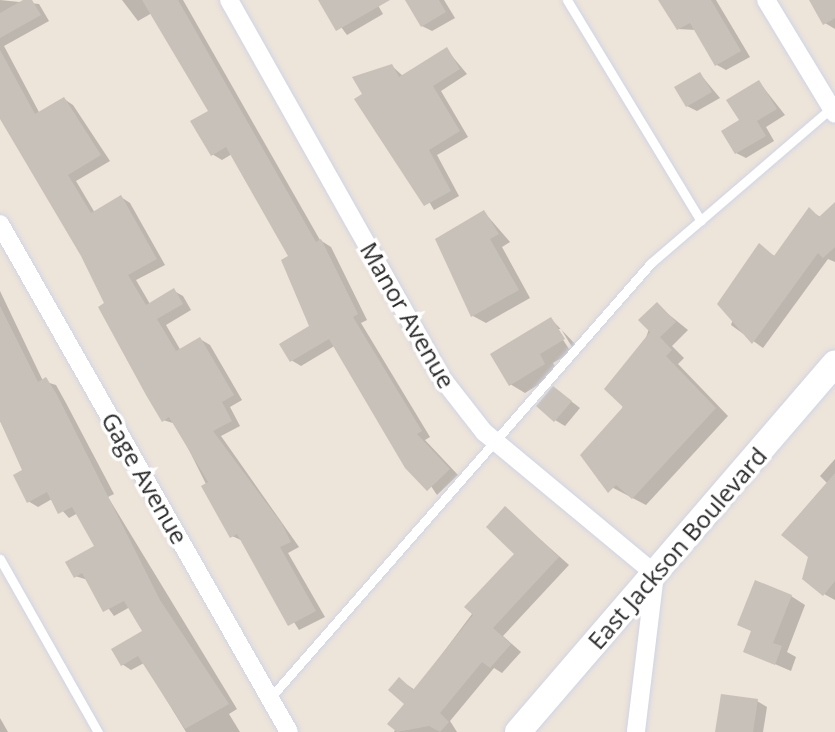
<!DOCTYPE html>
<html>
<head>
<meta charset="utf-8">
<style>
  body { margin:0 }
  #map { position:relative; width:835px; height:732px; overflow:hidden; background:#ede4da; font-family:"Open Sans",sans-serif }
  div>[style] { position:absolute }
  .shadow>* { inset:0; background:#0003 }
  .building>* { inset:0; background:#c8c1ba }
  .roads { filter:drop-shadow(0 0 2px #cfd4e4) drop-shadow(0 0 2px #cfd4e4) }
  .service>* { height:9px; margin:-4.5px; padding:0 4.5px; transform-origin:4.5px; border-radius:4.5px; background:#fff }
  .minor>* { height:18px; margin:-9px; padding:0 9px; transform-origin:9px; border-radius:9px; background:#fff }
  .secondary>* { height:26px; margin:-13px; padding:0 13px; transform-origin:13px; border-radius:13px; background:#fff }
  span { translate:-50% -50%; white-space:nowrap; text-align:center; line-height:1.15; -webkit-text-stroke:7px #fff; paint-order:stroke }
  .street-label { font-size:24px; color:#292929 }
</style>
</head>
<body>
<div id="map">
  <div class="shadow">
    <div style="clip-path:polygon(0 0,39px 4px,49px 21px,4px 46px,40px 114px,64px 99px,73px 105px,110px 161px,76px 181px,95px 213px,121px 197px,130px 203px,165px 265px,136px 280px,150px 304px,174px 291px,183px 296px,191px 310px,166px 325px,181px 351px,200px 339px,210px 345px,242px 400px,230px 407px,240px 426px,221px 436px,299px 547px,288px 553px,325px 617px,299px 630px,243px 541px,232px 536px,176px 424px,163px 420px,83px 255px,0 110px)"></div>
    <div style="clip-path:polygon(122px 0,183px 0,320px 240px,331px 247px,367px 320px,361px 323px,430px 437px,425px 440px,458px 475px,437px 495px,336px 345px,301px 366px,291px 360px,312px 327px,291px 257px,232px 154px,222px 160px,212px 154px,210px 112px,152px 13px,138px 21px)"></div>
    <div style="clip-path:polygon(321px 0,375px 0,383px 14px,347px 35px)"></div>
    <div style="clip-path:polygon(417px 0,444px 0,455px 18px,432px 31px,422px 26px)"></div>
    <div style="clip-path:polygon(662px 0,716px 0,750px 57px,726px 70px,717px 65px,696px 30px,678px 29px)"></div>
    <div style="clip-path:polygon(811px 0,835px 0,835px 29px,825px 23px)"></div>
    <div style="clip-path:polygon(447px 50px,467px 74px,441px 91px,468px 137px,437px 155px,459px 196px,434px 210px,355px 78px,392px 66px,404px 77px)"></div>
    <div style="clip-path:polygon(700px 74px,720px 98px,697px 111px,687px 106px)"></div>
    <div style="clip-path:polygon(759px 82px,785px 115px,766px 127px,774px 141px,746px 158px,736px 153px,741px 121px)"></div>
    <div style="clip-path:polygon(809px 210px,822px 218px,835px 212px,835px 262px,828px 259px,763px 348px,731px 325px,759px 246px,776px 257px)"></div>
    <div style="clip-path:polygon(484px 212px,510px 242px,502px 247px,530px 298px,486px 323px,473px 316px)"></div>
    <div style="clip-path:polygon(0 291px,43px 381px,56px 385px,66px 403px,114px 494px,108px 497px,237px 709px,229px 714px,240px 732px,186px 732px,144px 663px,131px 670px,122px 664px,145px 632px,130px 607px,114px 616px,88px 580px,75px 576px,97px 547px,78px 513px,69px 518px,52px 499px,38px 507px,28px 501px,25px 471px,0 421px)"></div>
    <div style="clip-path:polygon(657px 305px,688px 330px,672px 346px,684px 358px,678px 364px,728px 416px,646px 505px,598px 480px)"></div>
    <div style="clip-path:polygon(evenodd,551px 319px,579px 348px,553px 363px,559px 372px,525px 393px,510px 384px,551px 319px,556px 329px,561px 329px,572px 347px,569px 349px,556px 329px)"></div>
    <div style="clip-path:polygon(554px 388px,580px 408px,565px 426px,555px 420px)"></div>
    <div style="clip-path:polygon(835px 459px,835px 600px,824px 594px,827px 483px,820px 476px)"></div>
    <div style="clip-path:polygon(506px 509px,569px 565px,503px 636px,521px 652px,502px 673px,494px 668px,450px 721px,457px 732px,394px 732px,407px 704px,400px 680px,415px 690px,517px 554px)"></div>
    <div style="clip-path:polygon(791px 596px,805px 605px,787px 652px,796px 657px,791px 671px,745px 651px)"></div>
    <div style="clip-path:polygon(757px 701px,767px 707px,763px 732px,717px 732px)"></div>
    <div style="clip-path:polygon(0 718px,8px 732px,0 732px)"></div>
  </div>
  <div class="building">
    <div style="clip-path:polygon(23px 0,32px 0,41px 15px,0 38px,0 13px)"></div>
    <div style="clip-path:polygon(142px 0,178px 0,316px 242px,321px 239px,358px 314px,353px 317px,422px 431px,417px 434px,450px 469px,427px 491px,405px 468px,329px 339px,290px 362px,279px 344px,309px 326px,281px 260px,288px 256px,226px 147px,211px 156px,190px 121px,208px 111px)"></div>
    <div style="clip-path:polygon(318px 0,390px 0,336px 31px)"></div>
    <div style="clip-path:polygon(405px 0,439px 0,446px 12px,421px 27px)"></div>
    <div style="clip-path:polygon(658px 0,711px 0,741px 51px,715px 66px,690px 23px,677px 30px)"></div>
    <div style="clip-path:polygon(809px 0,835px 0,835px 18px,823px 25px)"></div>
    <div style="clip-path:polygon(447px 47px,460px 69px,433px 86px,460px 131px,429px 150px,451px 191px,424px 206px,354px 99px,362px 94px,352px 77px,392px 64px,399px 77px)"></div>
    <div style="clip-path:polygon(0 50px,35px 114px,64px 97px,101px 155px,68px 175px,91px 213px,121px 195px,157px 259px,128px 275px,146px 305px,174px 288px,183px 304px,157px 319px,176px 351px,200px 337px,234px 395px,222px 402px,232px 421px,213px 431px,282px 524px,291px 542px,280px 547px,316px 611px,288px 626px,237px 534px,230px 538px,216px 513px,201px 486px,208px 482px,169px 417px,162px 422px,146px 395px,98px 307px,104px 303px,81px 256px,0 119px)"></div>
    <div style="clip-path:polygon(700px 72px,712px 92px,686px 107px,674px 87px)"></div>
    <div style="clip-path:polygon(759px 80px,777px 109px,757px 121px,766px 136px,735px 154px,721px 131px,739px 120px,726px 100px)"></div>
    <div style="clip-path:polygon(835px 202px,835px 247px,823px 258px,818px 253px,752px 344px,717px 304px,759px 243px,774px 256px,809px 207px,819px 217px)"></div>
    <div style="clip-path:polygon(484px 210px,499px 234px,490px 239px,519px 290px,471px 317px,435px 239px)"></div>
    <div style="clip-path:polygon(657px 302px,676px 322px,660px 337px,672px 350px,666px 356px,716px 408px,632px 499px,616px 485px,608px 493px,580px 455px,623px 407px,604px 389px,650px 332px,638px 320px)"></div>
    <div style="clip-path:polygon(0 306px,38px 382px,46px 377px,57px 395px,160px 600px,229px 704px,185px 729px,138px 656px,121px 666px,111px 649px,142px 631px,124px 601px,103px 612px,82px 573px,74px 578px,65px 562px,94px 546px,72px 507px,58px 514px,47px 492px,27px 503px,13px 475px,22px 470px,0 421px)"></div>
    <div style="clip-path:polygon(551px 317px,565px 339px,540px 354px,545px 364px,509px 386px,490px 354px)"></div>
    <div style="clip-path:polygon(553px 386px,572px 401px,554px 422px,536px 406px)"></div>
    <div style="clip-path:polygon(835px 473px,835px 581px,823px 596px,802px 579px,808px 557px,781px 535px)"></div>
    <div style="clip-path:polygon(505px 506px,559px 557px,493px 628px,511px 644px,490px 668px,482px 662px,440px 713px,449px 722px,440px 732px,429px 726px,397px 732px,387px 724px,404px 704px,388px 690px,399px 677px,413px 690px,473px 615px,464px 607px,514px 554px,486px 527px)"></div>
    <div style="clip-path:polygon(755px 580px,792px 595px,773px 643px,782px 646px,775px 665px,743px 652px,751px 631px,737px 625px)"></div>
    <div style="clip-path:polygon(721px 694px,758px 699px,753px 732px,715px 732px)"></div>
  </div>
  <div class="roads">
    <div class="service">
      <div style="left:567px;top:0;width:258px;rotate:58.8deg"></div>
      <div style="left:0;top:559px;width:199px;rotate:60.5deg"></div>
      <div style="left:270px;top:698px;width:578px;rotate:-48.79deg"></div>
      <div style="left:651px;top:263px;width:238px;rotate:-40.7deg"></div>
    </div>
    <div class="minor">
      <div style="left:229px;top:0;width:433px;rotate:60.6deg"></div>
      <div style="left:441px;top:377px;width:70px;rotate:52deg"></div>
      <div style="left:484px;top:432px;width:222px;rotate:39.7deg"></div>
      <div style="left:655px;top:574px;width:159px;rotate:96.9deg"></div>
      <div style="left:766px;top:0;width:133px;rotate:58.8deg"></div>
      <div style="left:0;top:224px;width:584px;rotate:60.36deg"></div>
    </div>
    <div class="secondary">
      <div style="left:518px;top:732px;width:486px;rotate:-49.3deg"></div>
    </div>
  </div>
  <div class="street-label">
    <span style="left:408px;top:315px;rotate:60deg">Manor Avenue</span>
    <span style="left:145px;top:478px;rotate:60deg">Gage Avenue</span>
    <span style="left:677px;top:548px;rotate:-49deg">East Jackson Boulevard</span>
  </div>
</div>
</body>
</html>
